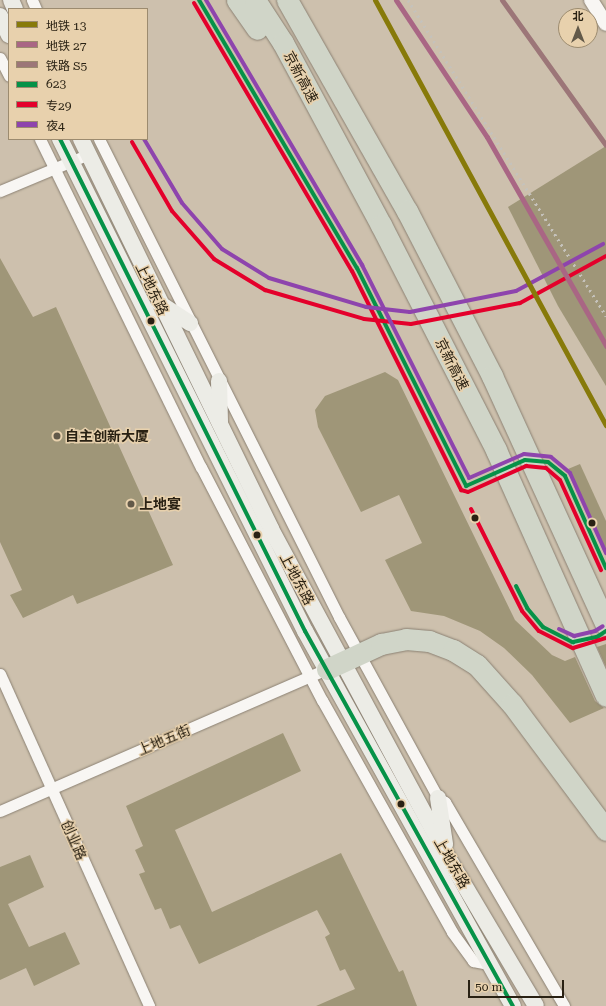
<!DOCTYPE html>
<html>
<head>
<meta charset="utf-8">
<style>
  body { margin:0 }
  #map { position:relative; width:606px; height:1006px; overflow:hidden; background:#cdc0ad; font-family:"Roboto Serif","Noto Sans SC",serif }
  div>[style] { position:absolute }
  .building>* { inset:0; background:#9f9678 }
  .roads { filter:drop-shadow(0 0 1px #8b8173) drop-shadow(0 0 1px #8b8173) }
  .minor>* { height:11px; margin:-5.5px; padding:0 5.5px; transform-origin:5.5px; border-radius:5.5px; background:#f8f6f3 }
  .tertiary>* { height:14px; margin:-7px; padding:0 7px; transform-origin:7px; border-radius:7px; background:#f8f6f3 }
  .secondary>* { height:16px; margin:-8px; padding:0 8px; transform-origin:8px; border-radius:8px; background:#ecece6 }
  .motorway>* { height:21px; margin:-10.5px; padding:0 10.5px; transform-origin:10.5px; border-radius:10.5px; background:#d0d5c8 }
  .rail>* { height:3px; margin-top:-1.5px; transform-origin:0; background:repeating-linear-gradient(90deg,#c5c2bb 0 2px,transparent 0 6px) }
  .bus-1>* { height:4px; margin:-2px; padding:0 2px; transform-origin:2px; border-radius:2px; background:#069248 }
  .bus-2>* { height:4px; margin:-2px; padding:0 2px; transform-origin:2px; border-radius:2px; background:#e4002b }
  .bus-3>* { height:4px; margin:-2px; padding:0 2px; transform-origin:2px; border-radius:2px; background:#8e44ad }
  .rail-1>* { height:5px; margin:-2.5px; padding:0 2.5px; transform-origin:2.5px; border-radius:2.5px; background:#9c7678 }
  .metro-1>* { height:5px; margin:-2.5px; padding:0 2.5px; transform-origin:2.5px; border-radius:2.5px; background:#877a0a }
  .metro-2>* { height:5px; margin:-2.5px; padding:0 2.5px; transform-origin:2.5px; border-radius:2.5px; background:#a96684 }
  .dots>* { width:11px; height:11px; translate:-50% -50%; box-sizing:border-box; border:2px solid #e8d1ad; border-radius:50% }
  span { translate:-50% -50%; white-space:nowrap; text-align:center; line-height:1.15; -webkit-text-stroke:3px #e8d1ad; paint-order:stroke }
  .street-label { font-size:14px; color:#292113 }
  .poi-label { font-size:14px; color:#292113; font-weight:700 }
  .left { translate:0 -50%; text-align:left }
  .legend { position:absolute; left:8px; top:8px; width:140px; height:132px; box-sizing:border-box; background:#e8d1ad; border:1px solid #9c8b6f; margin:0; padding:5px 7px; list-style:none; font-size:12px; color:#292113 }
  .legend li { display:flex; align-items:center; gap:8px; height:20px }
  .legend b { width:20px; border:1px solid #9c8b6f }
  .north { position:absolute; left:558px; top:8px; width:40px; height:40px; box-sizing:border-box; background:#e8d1ad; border:1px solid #9c8b6f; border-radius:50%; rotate:0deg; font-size:11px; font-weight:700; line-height:16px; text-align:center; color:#292113 }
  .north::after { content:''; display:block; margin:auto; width:14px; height:18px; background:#625949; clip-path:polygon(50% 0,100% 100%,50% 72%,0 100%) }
  .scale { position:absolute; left:468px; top:980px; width:96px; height:18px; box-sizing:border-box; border:2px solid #292113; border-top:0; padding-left:5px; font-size:12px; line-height:14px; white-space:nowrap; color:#292113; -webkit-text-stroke:3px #e8d1ad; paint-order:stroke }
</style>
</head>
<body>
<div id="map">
  <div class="building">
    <div style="clip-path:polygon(606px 146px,606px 386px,558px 306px,508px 207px)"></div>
    <div style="clip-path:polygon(0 258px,33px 317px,56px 307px,173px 565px,77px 604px,73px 595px,23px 618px,10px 595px,22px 590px,0 542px)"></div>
    <div style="clip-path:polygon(385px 372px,398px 380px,515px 620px,552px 655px,565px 661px,575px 657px,595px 701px,604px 708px,570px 723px,532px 675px,504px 648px,480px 631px,444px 616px,411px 611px,385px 560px,422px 543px,399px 495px,361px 512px,318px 427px,315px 410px,325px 396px)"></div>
    <div style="clip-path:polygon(580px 464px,606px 521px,606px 553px,568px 469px)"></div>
    <div style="clip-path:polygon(606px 644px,606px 667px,597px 647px)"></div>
    <div style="clip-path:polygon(283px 733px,301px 771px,175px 830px,212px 912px,341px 853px,399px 972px,403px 970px,417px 1006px,316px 1006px,355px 989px,345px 969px,340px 971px,325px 937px,330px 934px,317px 910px,199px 964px,180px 925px,170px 929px,161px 908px,155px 910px,139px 874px,145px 872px,135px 850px,143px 846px,126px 806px)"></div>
    <div style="clip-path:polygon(30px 855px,44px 887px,8px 904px,29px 947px,65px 932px,80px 964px,34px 986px,26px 968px,0 980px,0 867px)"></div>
  </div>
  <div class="roads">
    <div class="minor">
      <div style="left:32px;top:0;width:10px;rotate:66deg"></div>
      <div style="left:0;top:58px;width:20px;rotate:63deg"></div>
      <div style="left:40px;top:139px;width:365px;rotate:63.9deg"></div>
      <div style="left:201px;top:467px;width:263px;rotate:62.6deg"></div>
      <div style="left:322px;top:700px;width:266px;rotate:60.7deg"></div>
      <div style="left:452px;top:932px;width:36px;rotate:54deg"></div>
      <div style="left:473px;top:961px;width:16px;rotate:11deg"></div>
      <div style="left:99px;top:139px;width:535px;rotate:63.34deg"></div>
      <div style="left:339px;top:617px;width:206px;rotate:61.3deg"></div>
      <div style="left:438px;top:798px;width:8px;rotate:30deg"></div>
      <div style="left:445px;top:802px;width:236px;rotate:59.7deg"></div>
      <div style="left:0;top:191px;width:96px;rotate:-22.6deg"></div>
      <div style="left:0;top:674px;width:364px;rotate:65.8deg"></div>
      <div style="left:0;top:811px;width:357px;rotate:-23.5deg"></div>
    </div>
    <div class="tertiary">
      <div style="left:591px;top:0;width:28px;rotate:58deg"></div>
    </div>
    <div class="secondary">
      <div style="left:11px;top:0;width:10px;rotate:66deg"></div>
      <div style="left:0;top:16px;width:21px;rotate:65deg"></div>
      <div style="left:60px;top:139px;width:550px;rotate:63.53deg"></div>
      <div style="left:305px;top:631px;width:429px;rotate:61deg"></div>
      <div style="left:81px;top:139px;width:434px;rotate:64deg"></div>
      <div style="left:271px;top:529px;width:371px;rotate:61.7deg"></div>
      <div style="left:447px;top:856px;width:174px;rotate:59.3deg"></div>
      <div style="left:159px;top:303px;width:37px;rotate:33deg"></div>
      <div style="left:219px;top:381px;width:42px;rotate:88.6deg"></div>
      <div style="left:438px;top:798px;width:47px;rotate:81.3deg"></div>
    </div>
    <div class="motorway">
      <div style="left:237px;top:0;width:35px;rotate:55deg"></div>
      <div style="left:255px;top:0;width:51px;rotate:56.9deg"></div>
      <div style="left:283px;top:43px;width:207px;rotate:61.7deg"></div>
      <div style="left:381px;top:225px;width:253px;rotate:62.9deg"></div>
      <div style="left:496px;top:450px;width:269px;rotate:65.9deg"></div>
      <div style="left:287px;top:0;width:243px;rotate:60.4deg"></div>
      <div style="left:407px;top:211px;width:186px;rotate:62.7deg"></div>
      <div style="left:492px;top:376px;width:274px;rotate:65.4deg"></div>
      <div style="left:327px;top:669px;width:60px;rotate:-24.8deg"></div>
      <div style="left:381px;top:644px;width:25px;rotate:-11deg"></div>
      <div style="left:406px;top:639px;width:23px;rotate:5deg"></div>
      <div style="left:429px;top:641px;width:26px;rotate:21deg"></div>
      <div style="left:453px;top:650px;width:28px;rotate:32deg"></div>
      <div style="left:477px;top:665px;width:52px;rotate:48.1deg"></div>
      <div style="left:512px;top:704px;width:157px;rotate:53.3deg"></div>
    </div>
  </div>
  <div class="rail">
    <div style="left:408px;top:0;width:373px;rotate:57.9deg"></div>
  </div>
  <div class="bus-1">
    <div style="left:199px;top:0;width:311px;rotate:59.5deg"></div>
    <div style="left:357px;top:268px;width:244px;rotate:63.4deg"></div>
    <div style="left:466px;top:486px;width:64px;rotate:-23.8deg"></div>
    <div style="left:525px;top:460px;width:23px;rotate:5deg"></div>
    <div style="left:548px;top:462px;width:22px;rotate:39deg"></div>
    <div style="left:565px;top:476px;width:101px;rotate:66deg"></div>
    <div style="left:60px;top:139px;width:550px;rotate:63.53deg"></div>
    <div style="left:305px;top:631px;width:429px;rotate:61deg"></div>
    <div style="left:516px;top:586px;width:25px;rotate:63deg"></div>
    <div style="left:527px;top:608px;width:25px;rotate:50deg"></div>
    <div style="left:543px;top:627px;width:34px;rotate:27deg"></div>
    <div style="left:573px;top:642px;width:25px;rotate:-12deg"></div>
    <div style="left:597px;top:637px;width:11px;rotate:-34deg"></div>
  </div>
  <div class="bus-2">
    <div style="left:194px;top:3px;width:311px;rotate:59.5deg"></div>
    <div style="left:352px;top:271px;width:245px;rotate:63.5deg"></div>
    <div style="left:461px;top:490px;width:7px;rotate:16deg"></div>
    <div style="left:468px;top:492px;width:64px;rotate:-24.1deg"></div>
    <div style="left:526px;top:466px;width:20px;rotate:6deg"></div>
    <div style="left:546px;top:468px;width:18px;rotate:41deg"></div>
    <div style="left:560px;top:480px;width:99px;rotate:65.5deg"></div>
    <div style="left:132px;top:142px;width:80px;rotate:59.9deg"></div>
    <div style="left:172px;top:211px;width:64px;rotate:48.8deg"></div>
    <div style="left:214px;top:259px;width:60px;rotate:31.3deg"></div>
    <div style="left:265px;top:290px;width:103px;rotate:16.3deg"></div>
    <div style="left:364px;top:319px;width:47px;rotate:6.1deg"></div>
    <div style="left:411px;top:324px;width:111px;rotate:-10.9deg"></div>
    <div style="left:520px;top:303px;width:98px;rotate:-28.7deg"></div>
    <div style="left:471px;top:509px;width:114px;rotate:63.4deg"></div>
    <div style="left:522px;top:611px;width:26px;rotate:50deg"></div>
    <div style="left:539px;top:631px;width:38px;rotate:27deg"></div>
    <div style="left:573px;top:648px;width:34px;rotate:-17deg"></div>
  </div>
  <div class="bus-3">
    <div style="left:206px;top:0;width:308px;rotate:59.5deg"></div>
    <div style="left:362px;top:265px;width:238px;rotate:63.3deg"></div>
    <div style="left:469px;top:478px;width:60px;rotate:-23.6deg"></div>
    <div style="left:524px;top:454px;width:27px;rotate:6deg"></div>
    <div style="left:551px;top:457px;width:25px;rotate:40deg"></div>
    <div style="left:570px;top:473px;width:88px;rotate:65.8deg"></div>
    <div style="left:144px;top:139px;width:74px;rotate:59.3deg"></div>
    <div style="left:182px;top:203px;width:61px;rotate:49deg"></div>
    <div style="left:222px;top:249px;width:55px;rotate:31.7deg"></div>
    <div style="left:269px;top:278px;width:101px;rotate:16.6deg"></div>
    <div style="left:366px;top:307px;width:44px;rotate:6.5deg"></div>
    <div style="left:410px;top:312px;width:108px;rotate:-11.2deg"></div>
    <div style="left:516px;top:291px;width:99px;rotate:-28.4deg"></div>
    <div style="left:559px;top:629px;width:17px;rotate:25deg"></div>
    <div style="left:574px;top:636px;width:22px;rotate:-13deg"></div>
    <div style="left:595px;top:631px;width:9px;rotate:-32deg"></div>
  </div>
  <div class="rail-1">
    <div style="left:502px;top:0;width:178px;rotate:54.4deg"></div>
  </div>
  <div class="metro-1">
    <div style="left:375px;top:0;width:484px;rotate:61.5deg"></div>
  </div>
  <div class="metro-2">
    <div style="left:396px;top:0;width:164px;rotate:56.4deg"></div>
    <div style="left:487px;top:137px;width:241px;rotate:60.3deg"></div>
  </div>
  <div class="dots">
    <div style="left:151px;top:321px;background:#292113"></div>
    <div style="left:57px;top:436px;background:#625949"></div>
    <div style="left:131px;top:504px;background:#625949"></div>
    <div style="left:475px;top:518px;background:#292113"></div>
    <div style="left:592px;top:523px;background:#292113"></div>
    <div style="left:257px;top:535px;background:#292113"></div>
    <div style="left:401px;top:804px;background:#292113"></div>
  </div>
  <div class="street-label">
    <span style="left:301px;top:77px;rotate:62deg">京新高速</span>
    <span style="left:152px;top:289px;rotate:64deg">上地东路</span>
    <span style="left:452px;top:364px;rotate:63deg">京新高速</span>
    <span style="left:297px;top:579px;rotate:62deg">上地东路</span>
    <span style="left:164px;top:740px;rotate:-23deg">上地五街</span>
    <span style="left:74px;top:840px;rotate:66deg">创业路</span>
    <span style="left:452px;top:863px;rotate:60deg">上地东路</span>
  </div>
  <div class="poi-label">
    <span class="left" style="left:65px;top:436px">自主创新大厦</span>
    <span class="left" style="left:139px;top:504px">上地宴</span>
  </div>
  <ul class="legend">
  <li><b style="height:5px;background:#877a0a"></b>地铁 13</li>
  <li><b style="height:5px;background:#a96684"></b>地铁 27</li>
  <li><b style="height:5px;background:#9c7678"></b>铁路 S5</li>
  <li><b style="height:5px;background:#069248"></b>623</li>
  <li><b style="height:5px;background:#e4002b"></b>专29</li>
  <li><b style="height:5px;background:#8e44ad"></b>夜4</li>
  </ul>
  <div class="north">北</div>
  <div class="scale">50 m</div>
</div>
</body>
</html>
